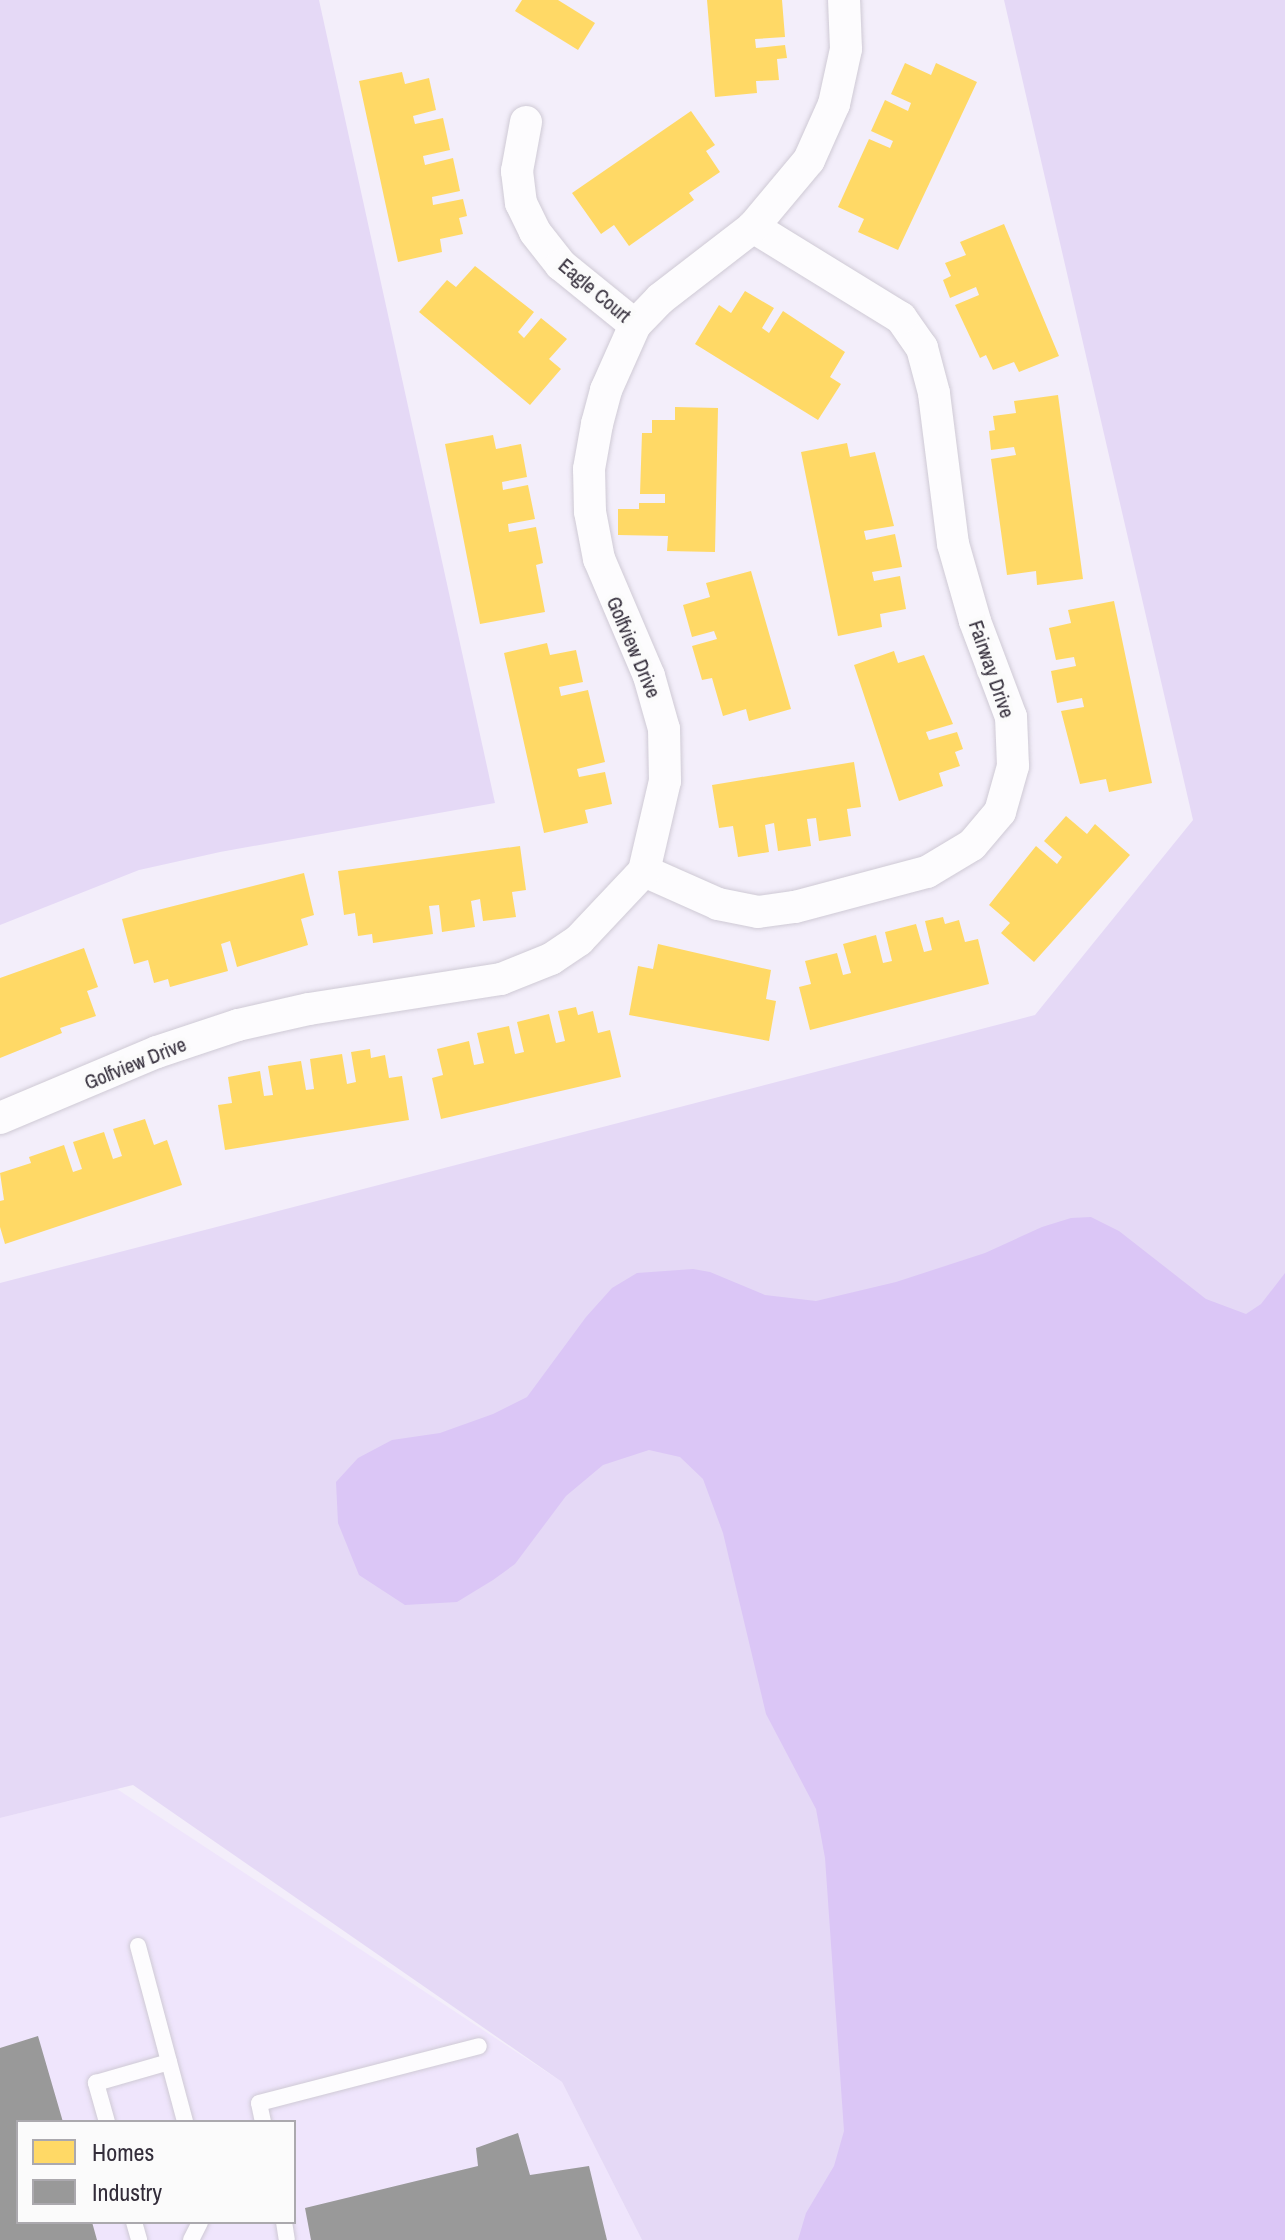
<!DOCTYPE html>
<html>
<head>
<meta charset="utf-8">
<style>
  body { margin:0 }
  #map { position:relative; width:1285px; height:2240px; overflow:hidden; background:#f3eefa; font-family:"Archivo Narrow",sans-serif }
  div>[style] { position:absolute }
  .built>* { inset:0; background:#efe5fc }
  .green>* { inset:0; background:#e5d9f6 }
  .water>* { inset:0; background:#dbc6f6 }
  .homes>* { inset:0; background:#ffd966 }
  .industry>* { inset:0; background:#999 }
  .roads { filter:drop-shadow(0 0 2px #cfcad5) drop-shadow(0 0 2px #cfcad5) }
  .lane>* { height:16px; margin:-8px; padding:0 8px; transform-origin:8px; border-radius:8px; background:#fdfcfe }
  .street>* { height:32px; margin:-16px; padding:0 16px; transform-origin:16px; border-radius:16px; background:#fdfcfe }
  span { translate:-50% -50%; white-space:nowrap; text-align:center; line-height:1.15; -webkit-text-stroke:8px #fbfbfb; paint-order:stroke }
  .street-label { font-size:20px; color:#332d3a }
  .legend { position:absolute; left:16px; top:2120px; width:280px; height:104px; box-sizing:border-box; background:#fbfbfb; border:2px solid #aba9ae; margin:0; padding:10px 14px; list-style:none; font-size:24px; color:#332d3a }
  .legend li { display:flex; align-items:center; gap:16px; height:40px }
  .legend b { width:40px; border:2px solid #aba9ae }
</style>
</head>
<body>
<div id="map">
  <div class="built">
    <div style="clip-path:polygon(evenodd,117px 1789px,562px 2082px,642px 2240px,0 2240px,0 1818px,117px 1789px,18px 2122px,294px 2122px,294px 2222px,18px 2222px,18px 2122px)"></div>
  </div>
  <div class="green">
    <div style="clip-path:polygon(0 0,319px 0,495px 803px,220px 852px,139px 870px,0 925px)"></div>
    <div style="clip-path:polygon(1004px 0,1285px 0,1285px 2240px,642px 2240px,562px 2082px,133px 1785px,0 1818px,0 1283px,1035px 1015px,1193px 820px)"></div>
  </div>
  <div class="water">
    <div style="clip-path:polygon(1091px 1217px,1119px 1231px,1206px 1299px,1246px 1314px,1261px 1304px,1285px 1273px,1285px 2240px,798px 2240px,806px 2213px,834px 2166px,844px 2131px,825px 1858px,816px 1809px,766px 1714px,723px 1533px,703px 1479px,680px 1457px,649px 1450px,603px 1465px,566px 1496px,515px 1564px,493px 1580px,457px 1602px,405px 1605px,359px 1575px,338px 1523px,336px 1482px,358px 1458px,392px 1440px,440px 1433px,493px 1414px,527px 1397px,586px 1317px,612px 1288px,637px 1273px,693px 1269px,710px 1272px,765px 1295px,816px 1301px,896px 1282px,985px 1253px,1042px 1227px,1071px 1218px)"></div>
  </div>
  <div class="homes">
    <div style="clip-path:polygon(522px 0,558px 0,595px 23px,578px 50px,515px 11px)"></div>
    <div style="clip-path:polygon(707px 0,782px 0,785px 37px,755px 39px,756px 48px,785px 45px,787px 58px,777px 59px,779px 80px,756px 81px,757px 93px,715px 97px)"></div>
    <div style="clip-path:polygon(905px 63px,931px 75px,936px 63px,977px 82px,898px 250px,858px 232px,864px 219px,838px 207px,869px 139px,890px 148px,893px 141px,871px 131px,885px 100px,908px 111px,911px 103px,891px 94px)"></div>
    <div style="clip-path:polygon(402px 72px,405px 84px,429px 78px,436px 110px,413px 116px,415px 124px,443px 118px,450px 150px,423px 156px,425px 165px,453px 158px,460px 191px,432px 197px,433px 205px,463px 199px,467px 216px,459px 218px,463px 234px,440px 239px,442px 252px,398px 262px,359px 81px)"></div>
    <div style="clip-path:polygon(691px 111px,715px 145px,706px 151px,720px 172px,689px 193px,694px 200px,629px 246px,614px 225px,601px 234px,572px 193px)"></div>
    <div style="clip-path:polygon(1004px 224px,1059px 356px,1019px 372px,1014px 362px,993px 370px,986px 355px,980px 358px,955px 305px,979px 295px,976px 287px,950px 298px,943px 280px,951px 276px,945px 263px,966px 255px,960px 242px)"></div>
    <div style="clip-path:polygon(475px 266px,534px 312px,518px 332px,524px 338px,541px 318px,567px 339px,549px 359px,561px 369px,530px 405px,419px 312px,447px 280px,456px 287px)"></div>
    <div style="clip-path:polygon(745px 291px,774px 308px,762px 328px,769px 333px,783px 311px,845px 352px,830px 377px,841px 384px,818px 420px,695px 344px,719px 305px,731px 313px)"></div>
    <div style="clip-path:polygon(1058px 395px,1083px 579px,1037px 585px,1036px 571px,1007px 575px,991px 459px,1016px 455px,1014px 447px,991px 450px,989px 431px,995px 430px,993px 416px,1016px 413px,1014px 401px)"></div>
    <div style="clip-path:polygon(675px 407px,718px 408px,715px 552px,667px 551px,668px 536px,618px 535px,618px 509px,639px 509px,639px 503px,665px 503px,665px 494px,640px 494px,642px 433px,652px 433px,652px 420px,675px 420px)"></div>
    <div style="clip-path:polygon(493px 435px,496px 449px,521px 444px,527px 477px,502px 482px,503px 490px,528px 485px,535px 519px,508px 524px,509px 532px,536px 527px,543px 563px,536px 565px,545px 612px,480px 624px,445px 444px)"></div>
    <div style="clip-path:polygon(847px 443px,850px 457px,875px 452px,894px 526px,864px 531px,866px 540px,895px 534px,902px 567px,872px 572px,874px 581px,900px 576px,906px 609px,880px 614px,882px 627px,838px 636px,801px 452px)"></div>
    <div style="clip-path:polygon(751px 571px,791px 709px,749px 721px,746px 709px,723px 716px,712px 678px,702px 680px,692px 646px,717px 639px,714px 631px,692px 637px,683px 605px,710px 597px,706px 583px)"></div>
    <div style="clip-path:polygon(1114px 601px,1152px 783px,1109px 792px,1106px 779px,1080px 784px,1061px 711px,1084px 707px,1082px 698px,1057px 703px,1051px 671px,1076px 666px,1074px 657px,1056px 660px,1049px 628px,1071px 623px,1068px 610px)"></div>
    <div style="clip-path:polygon(547px 643px,550px 655px,576px 650px,583px 682px,559px 687px,561px 696px,588px 690px,605px 762px,577px 769px,579px 777px,605px 772px,612px 804px,585px 810px,588px 823px,544px 833px,504px 653px)"></div>
    <div style="clip-path:polygon(894px 651px,898px 663px,924px 655px,953px 724px,926px 732px,929px 740px,957px 732px,963px 749px,955px 752px,960px 766px,939px 773px,943px 786px,899px 801px,854px 665px)"></div>
    <div style="clip-path:polygon(854px 762px,861px 807px,847px 809px,851px 836px,819px 841px,816px 818px,807px 819px,811px 846px,778px 851px,774px 823px,765px 825px,769px 852px,738px 857px,733px 826px,719px 828px,712px 785px)"></div>
    <div style="clip-path:polygon(1066px 816px,1087px 834px,1095px 824px,1130px 855px,1034px 962px,1001px 933px,1010px 923px,989px 905px,1036px 846px,1057px 864px,1062px 857px,1044px 841px)"></div>
    <div style="clip-path:polygon(520px 846px,526px 890px,512px 892px,516px 917px,483px 921px,480px 899px,471px 901px,475px 927px,442px 932px,439px 905px,429px 906px,433px 934px,373px 943px,372px 934px,358px 936px,355px 913px,344px 915px,338px 871px)"></div>
    <div style="clip-path:polygon(304px 873px,314px 915px,301px 919px,308px 945px,237px 967px,230px 941px,221px 944px,228px 971px,170px 987px,168px 979px,154px 983px,148px 960px,134px 964px,122px 919px)"></div>
    <div style="clip-path:polygon(943px 917px,945px 924px,959px 920px,965px 942px,978px 939px,989px 984px,810px 1030px,799px 987px,811px 984px,805px 961px,837px 953px,843px 975px,851px 973px,843px 944px,876px 935px,883px 963px,892px 961px,885px 932px,916px 924px,924px 952px,932px 950px,925px 921px)"></div>
    <div style="clip-path:polygon(658px 944px,771px 970px,766px 999px,776px 1001px,769px 1041px,629px 1015px,638px 966px,653px 969px)"></div>
    <div style="clip-path:polygon(84px 948px,98px 987px,87px 991px,96px 1016px,60px 1028px,62px 1033px,0 1058px,0 978px)"></div>
    <div style="clip-path:polygon(576px 1007px,578px 1015px,593px 1011px,598px 1033px,610px 1030px,621px 1077px,441px 1119px,432px 1078px,443px 1075px,437px 1049px,469px 1041px,474px 1065px,484px 1063px,477px 1033px,509px 1026px,515px 1054px,524px 1052px,517px 1022px,549px 1014px,556px 1043px,565px 1041px,558px 1011px)"></div>
    <div style="clip-path:polygon(370px 1049px,371px 1058px,385px 1055px,389px 1078px,402px 1076px,409px 1120px,225px 1150px,218px 1105px,232px 1103px,228px 1077px,260px 1071px,264px 1096px,273px 1095px,268px 1066px,301px 1061px,306px 1090px,314px 1089px,310px 1059px,342px 1054px,347px 1084px,356px 1082px,351px 1052px)"></div>
    <div style="clip-path:polygon(145px 1119px,154px 1145px,167px 1140px,182px 1185px,5px 1244px,0 1227px,0 1201px,4px 1200px,0 1173px,31px 1163px,29px 1157px,64px 1145px,73px 1172px,82px 1169px,73px 1142px,104px 1132px,113px 1159px,122px 1156px,113px 1129px)"></div>
  </div>
  <div class="industry">
    <div style="clip-path:polygon(38px 2036px,63px 2122px,18px 2122px,18px 2222px,92px 2222px,97px 2240px,0 2240px,0 2048px)"></div>
    <div style="clip-path:polygon(518px 2133px,530px 2175px,589px 2166px,607px 2240px,311px 2240px,305px 2208px,478px 2166px,476px 2148px)"></div>
  </div>
  <div class="roads">
    <div class="lane">
      <div style="left:138px;top:1946px;width:182px;rotate:75deg"></div>
      <div style="left:107px;top:2122px;width:41px;rotate:-105.8deg"></div>
      <div style="left:96px;top:2083px;width:76px;rotate:-16deg"></div>
      <div style="left:263px;top:2122px;width:19px;rotate:-102deg"></div>
      <div style="left:259px;top:2103px;width:227px;rotate:-14.5deg"></div>
      <div style="left:134px;top:2222px;width:19px;rotate:74deg"></div>
      <div style="left:284px;top:2222px;width:18px;rotate:81deg"></div>
      <div style="left:191px;top:2240px;width:20px;rotate:-63deg"></div>
    </div>
    <div class="street">
      <div style="left:526px;top:122px;width:50px;rotate:100.4deg"></div>
      <div style="left:517px;top:171px;width:32px;rotate:83deg"></div>
      <div style="left:521px;top:203px;width:32px;rotate:64deg"></div>
      <div style="left:535px;top:232px;width:42px;rotate:51.8deg"></div>
      <div style="left:561px;top:265px;width:95px;rotate:39deg"></div>
      <div style="left:644px;top:871px;width:81px;rotate:24deg"></div>
      <div style="left:718px;top:904px;width:41px;rotate:11.3deg"></div>
      <div style="left:758px;top:912px;width:37px;rotate:-8deg"></div>
      <div style="left:795px;top:907px;width:137px;rotate:-14.9deg"></div>
      <div style="left:927px;top:872px;width:52px;rotate:-31deg"></div>
      <div style="left:972px;top:845px;width:43px;rotate:-49.7deg"></div>
      <div style="left:1000px;top:812px;width:48px;rotate:-74.2deg"></div>
      <div style="left:1013px;top:766px;width:49px;rotate:-92.3deg"></div>
      <div style="left:1011px;top:717px;width:103px;rotate:-110.6deg"></div>
      <div style="left:975px;top:621px;width:80px;rotate:-105.9deg"></div>
      <div style="left:953px;top:544px;width:152px;rotate:-97.2deg"></div>
      <div style="left:934px;top:393px;width:47px;rotate:-104.9deg"></div>
      <div style="left:922px;top:348px;width:37px;rotate:-125deg"></div>
      <div style="left:901px;top:318px;width:174px;rotate:-148.4deg"></div>
      <div style="left:0;top:1118px;width:170px;rotate:-22.8deg"></div>
      <div style="left:157px;top:1052px;width:85px;rotate:-18.4deg"></div>
      <div style="left:238px;top:1025px;width:73px;rotate:-12.7deg"></div>
      <div style="left:309px;top:1009px;width:194px;rotate:-8.9deg"></div>
      <div style="left:501px;top:979px;width:54px;rotate:-21.8deg"></div>
      <div style="left:551px;top:959px;width:34px;rotate:-34deg"></div>
      <div style="left:579px;top:940px;width:95px;rotate:-46.7deg"></div>
      <div style="left:644px;top:871px;width:92px;rotate:-76.9deg"></div>
      <div style="left:665px;top:781px;width:52px;rotate:-91.1deg"></div>
      <div style="left:664px;top:729px;width:55px;rotate:-105.8deg"></div>
      <div style="left:649px;top:676px;width:127px;rotate:-113.1deg"></div>
      <div style="left:599px;top:559px;width:48px;rotate:-100.8deg"></div>
      <div style="left:590px;top:512px;width:43px;rotate:-91.3deg"></div>
      <div style="left:589px;top:469px;width:46px;rotate:-79.9deg"></div>
      <div style="left:597px;top:424px;width:35px;rotate:-75deg"></div>
      <div style="left:606px;top:390px;width:71px;rotate:-66deg"></div>
      <div style="left:635px;top:325px;width:36px;rotate:-46deg"></div>
      <div style="left:660px;top:299px;width:118px;rotate:-37.7deg"></div>
      <div style="left:753px;top:227px;width:87px;rotate:-50.1deg"></div>
      <div style="left:809px;top:160px;width:61px;rotate:-65.9deg"></div>
      <div style="left:834px;top:104px;width:56px;rotate:-77.7deg"></div>
      <div style="left:846px;top:49px;width:49px;rotate:-92.3deg"></div>
    </div>
  </div>
  <div class="street-label">
    <span style="left:595px;top:290px;rotate:40deg">Eagle Court</span>
    <span style="left:634px;top:647px;rotate:67deg">Golfview Drive</span>
    <span style="left:992px;top:669px;rotate:71deg">Fairway Drive</span>
    <span style="left:135px;top:1063px;rotate:-22deg">Golfview Drive</span>
  </div>
  <ul class="legend">
  <li><b style="height:22px;background:#ffd966"></b>Homes</li>
  <li><b style="height:22px;background:#999"></b>Industry</li>
  </ul>
</div>
</body>
</html>
